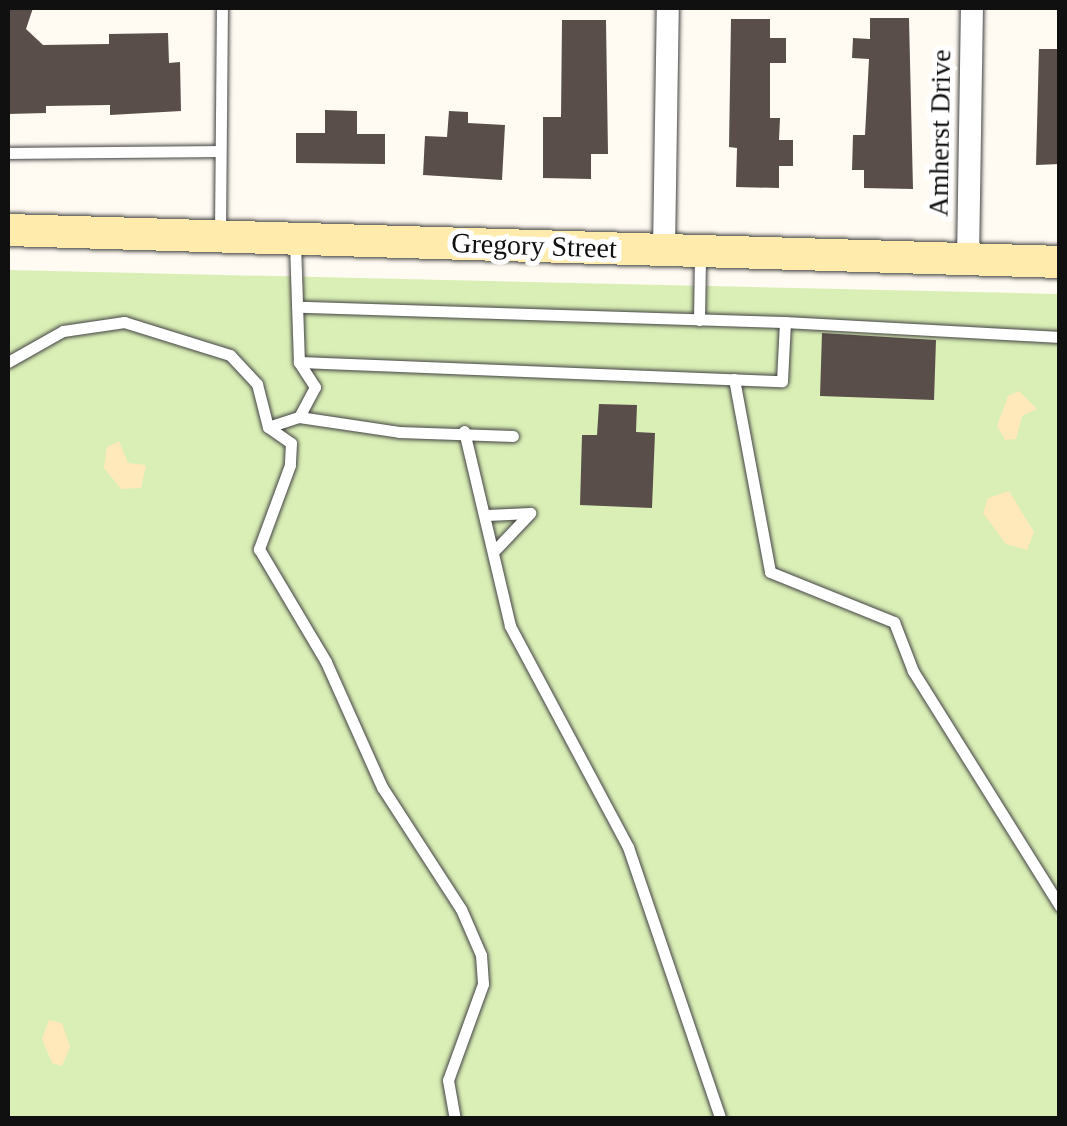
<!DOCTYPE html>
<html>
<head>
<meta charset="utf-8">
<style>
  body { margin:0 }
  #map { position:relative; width:1067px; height:1126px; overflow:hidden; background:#fffbf2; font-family:"Times New Roman",serif }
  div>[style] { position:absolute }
  .green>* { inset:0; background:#daefb6 }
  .sand>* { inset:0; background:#ffe8ba }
  .building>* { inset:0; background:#5a4e4a }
  .roads { filter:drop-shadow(0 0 2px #434343) drop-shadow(0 0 2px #434343) }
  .service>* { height:11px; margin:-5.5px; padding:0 5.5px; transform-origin:5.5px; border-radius:5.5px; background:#fff }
  .minor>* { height:22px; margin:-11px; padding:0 11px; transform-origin:11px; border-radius:11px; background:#fff }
  .secondary>* { height:32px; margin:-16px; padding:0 16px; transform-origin:16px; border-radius:16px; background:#ffecad }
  span { translate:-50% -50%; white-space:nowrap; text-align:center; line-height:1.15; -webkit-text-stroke:10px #fff; paint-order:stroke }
  .street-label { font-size:28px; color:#101010 }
  .frame { position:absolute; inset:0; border:10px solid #101010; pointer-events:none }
</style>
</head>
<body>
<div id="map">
  <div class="green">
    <div style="clip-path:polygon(8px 270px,1059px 294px,1059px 1118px,8px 1118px)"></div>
  </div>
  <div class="sand">
    <div style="clip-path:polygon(1019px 391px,1037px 409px,1022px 416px,1016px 439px,1005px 440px,997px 426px,1008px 396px)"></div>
    <div style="clip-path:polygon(119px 441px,128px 463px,146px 465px,141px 488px,121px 489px,104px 468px,107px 447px)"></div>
    <div style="clip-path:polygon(1009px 491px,1034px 532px,1027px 550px,1006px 544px,983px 513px,988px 498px)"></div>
    <div style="clip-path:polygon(49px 1020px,62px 1023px,70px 1047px,62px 1066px,52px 1063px,42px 1039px)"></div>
  </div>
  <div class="building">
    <div style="clip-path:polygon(8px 8px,33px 8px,26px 29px,43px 45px,109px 44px,109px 34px,168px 33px,169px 63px,180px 62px,181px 111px,110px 115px,110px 105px,46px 106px,46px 113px,8px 114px)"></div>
    <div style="clip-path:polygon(870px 18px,909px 18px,913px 189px,864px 188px,864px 170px,852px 170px,853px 135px,865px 135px,869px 59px,852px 58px,853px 38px,870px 39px)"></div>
    <div style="clip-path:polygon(731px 19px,770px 19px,770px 38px,786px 38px,786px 63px,770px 63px,770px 118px,780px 118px,779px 140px,793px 140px,793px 166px,779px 166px,779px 188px,736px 187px,737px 148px,729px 147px)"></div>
    <div style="clip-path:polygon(562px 20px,606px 20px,608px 154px,591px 154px,591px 179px,543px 178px,543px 117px,561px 117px)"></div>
    <div style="clip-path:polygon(1039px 49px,1060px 49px,1060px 164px,1036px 165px)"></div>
    <div style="clip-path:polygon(325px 110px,357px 111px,357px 134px,385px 134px,385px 164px,296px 163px,296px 133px,325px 133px)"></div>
    <div style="clip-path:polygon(449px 111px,468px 112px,468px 123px,505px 125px,502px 180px,423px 175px,425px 136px,447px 137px)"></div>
    <div style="clip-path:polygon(822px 333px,936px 340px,934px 400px,820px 396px)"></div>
    <div style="clip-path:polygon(599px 404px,637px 405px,636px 432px,655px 433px,652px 508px,580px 505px,582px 435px,597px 435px)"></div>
  </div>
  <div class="roads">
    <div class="service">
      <div style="left:8px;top:153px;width:210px;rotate:-0.5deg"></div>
      <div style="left:220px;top:232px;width:224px;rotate:-89.5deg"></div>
      <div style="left:295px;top:243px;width:119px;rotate:88.1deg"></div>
      <div style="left:299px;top:362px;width:483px;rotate:2.3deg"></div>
      <div style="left:782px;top:381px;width:59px;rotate:-87.1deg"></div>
      <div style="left:785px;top:322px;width:488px;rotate:-178.2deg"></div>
      <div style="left:699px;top:320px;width:65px;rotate:-89.1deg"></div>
      <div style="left:785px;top:322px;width:275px;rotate:3.1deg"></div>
      <div style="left:8px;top:362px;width:63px;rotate:-29.4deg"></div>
      <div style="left:63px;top:331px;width:62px;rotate:-8.4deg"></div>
      <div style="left:124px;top:322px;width:111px;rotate:17.3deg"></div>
      <div style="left:230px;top:355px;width:40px;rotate:47deg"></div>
      <div style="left:257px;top:384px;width:44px;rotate:75.7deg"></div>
      <div style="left:268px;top:427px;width:33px;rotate:-18deg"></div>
      <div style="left:299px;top:417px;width:101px;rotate:8.5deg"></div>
      <div style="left:399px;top:432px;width:114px;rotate:2deg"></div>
      <div style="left:734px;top:379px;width:196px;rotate:79.4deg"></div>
      <div style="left:770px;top:572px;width:134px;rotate:22deg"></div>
      <div style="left:894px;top:622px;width:53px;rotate:68.8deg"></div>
      <div style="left:913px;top:671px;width:277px;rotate:58deg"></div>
      <div style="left:299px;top:417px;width:34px;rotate:-62deg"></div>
      <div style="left:315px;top:387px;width:30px;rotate:-123deg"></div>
      <div style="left:268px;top:427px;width:28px;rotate:35deg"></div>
      <div style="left:291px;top:443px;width:22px;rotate:93deg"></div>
      <div style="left:290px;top:465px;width:90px;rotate:110.3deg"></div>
      <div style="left:259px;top:549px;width:131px;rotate:59.3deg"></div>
      <div style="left:326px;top:662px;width:137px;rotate:65.9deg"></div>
      <div style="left:382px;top:787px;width:145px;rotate:57.1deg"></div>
      <div style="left:461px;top:909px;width:50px;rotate:66.5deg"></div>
      <div style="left:481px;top:955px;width:29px;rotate:86deg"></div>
      <div style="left:483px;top:984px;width:102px;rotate:110deg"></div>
      <div style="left:448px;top:1080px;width:39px;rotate:80deg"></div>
      <div style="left:464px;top:431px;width:200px;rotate:76.7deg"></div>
      <div style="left:510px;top:626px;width:251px;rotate:61.9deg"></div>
      <div style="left:628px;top:847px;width:286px;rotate:71.2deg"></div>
      <div style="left:487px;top:515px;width:43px;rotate:-2.7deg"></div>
      <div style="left:496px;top:549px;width:50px;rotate:-46.6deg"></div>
    </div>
    <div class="minor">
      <div style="left:664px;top:250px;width:242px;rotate:-89.1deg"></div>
      <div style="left:968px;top:260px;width:252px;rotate:-89.1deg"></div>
    </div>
    <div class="secondary">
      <div style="left:8px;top:230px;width:1052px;rotate:1.74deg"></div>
    </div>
  </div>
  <div class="street-label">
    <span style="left:940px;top:133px;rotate:-89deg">Amherst Drive</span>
    <span style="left:534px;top:246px;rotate:2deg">Gregory Street</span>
  </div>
  <div class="frame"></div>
</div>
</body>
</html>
